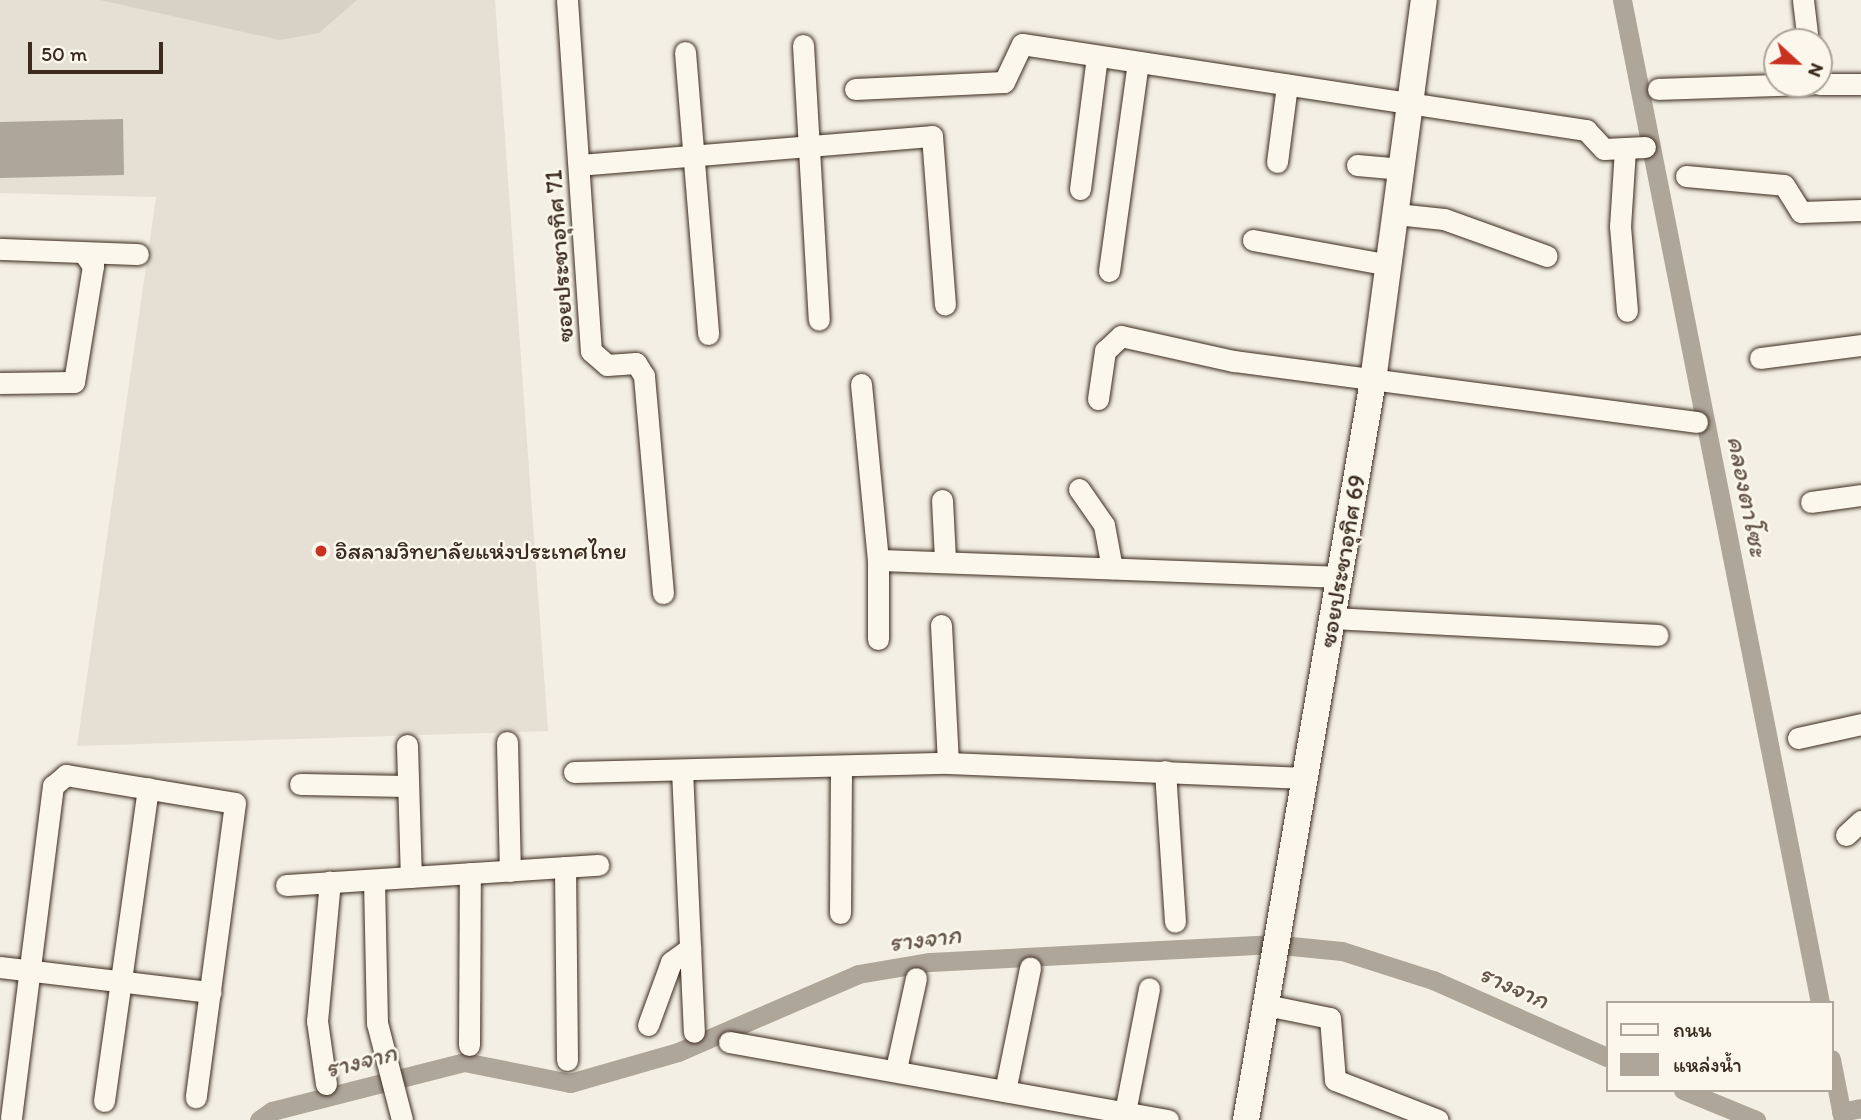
<!DOCTYPE html>
<html>
<head>
<meta charset="utf-8">
<style>
  body { margin:0 }
  #map { position:relative; width:1861px; height:1120px; overflow:hidden; background:#f3efe4; font-family:Itim,"Playpen Sans Thai",sans-serif }
  div>[style] { position:absolute }
  .built>* { inset:0; background:#e5dfd4 }
  .green>* { inset:0; background:#d8d1c6 }
  .water>* { inset:0; background:#afa69a }
  .canal>* { height:19px; margin:-9.5px; padding:0 9.5px; transform-origin:9.5px; border-radius:9.5px; background:#afa69a }
  .roads { filter:drop-shadow(0 0 2px #3b2a1e) drop-shadow(0 0 2px #3b2a1e) }
  .minor>* { height:21px; margin:-10.5px; padding:0 10.5px; transform-origin:10.5px; border-radius:10.5px; background:#fbf7ec }
  .tertiary>* { height:26px; margin:-13px; padding:0 13px; transform-origin:13px; border-radius:13px; background:#fbf7ec }
  .dots>* { width:19px; height:19px; translate:-50% -50%; box-sizing:border-box; border:4px solid #fbf7ec; border-radius:50% }
  span { translate:-50% -50%; white-space:nowrap; text-align:center; line-height:1.15; -webkit-text-stroke:5px #fbf7ec; paint-order:stroke }
  .street-label { font-size:24px; color:#3b2a1e }
  .poi-label { font-size:24px; color:#3b2a1e }
  .left { translate:0 -50%; text-align:left }
  .water-label { font-size:26px; color:#645549; font-style:italic }
  .legend { position:absolute; left:1606px; top:1001px; width:228px; height:91px; box-sizing:border-box; background:#fbf7ec; border:2px solid #aea59a; margin:0; padding:9px 12px; list-style:none; font-size:21px; color:#3b2a1e }
  .legend li { display:flex; align-items:center; gap:14px; height:35px }
  .legend b { width:35px; border:2px solid #aea59a }
  .north { position:absolute; left:1763px; top:28px; width:70px; height:70px; box-sizing:border-box; background:#fbf7ec; border:2px solid #aea59a; border-radius:50%; rotate:112deg; font-size:19px; font-weight:700; line-height:28px; text-align:center; color:#3b2a1e }
  .north::after { content:''; display:block; margin:auto; width:24px; height:32px; background:#c8321e; clip-path:polygon(50% 0,100% 100%,50% 72%,0 100%) }
  .scale { position:absolute; left:28px; top:42px; width:135px; height:32px; box-sizing:border-box; border:4px solid #3b2a1e; border-top:0; padding-left:9px; font-size:21px; line-height:24px; white-space:nowrap; color:#3b2a1e; -webkit-text-stroke:5px #fbf7ec; paint-order:stroke }
</style>
</head>
<body>
<div id="map">
  <div class="built">
    <div style="clip-path:polygon(0 0,495px 0,548px 731px,77px 746px,156px 197px,0 193px)"></div>
  </div>
  <div class="green">
    <div style="clip-path:polygon(100px 0,357px 0,319px 33px,280px 40px)"></div>
  </div>
  <div class="water">
    <div style="clip-path:polygon(123px 119px,124px 175px,0 178px,0 122px)"></div>
  </div>
  <div class="canal">
    <div style="left:1622px;top:0;width:1022px;rotate:78.83deg"></div>
    <div style="left:1831px;top:1059px;width:62px;rotate:78.9deg"></div>
    <div style="left:1683px;top:1090px;width:79px;rotate:22.3deg"></div>
    <div style="left:1841px;top:1112px;width:20px;rotate:-11deg"></div>
    <div style="left:259px;top:1120px;width:16px;rotate:-35deg"></div>
    <div style="left:272px;top:1111px;width:198px;rotate:-14.3deg"></div>
    <div style="left:464px;top:1062px;width:108px;rotate:11.2deg"></div>
    <div style="left:570px;top:1083px;width:112px;rotate:-16deg"></div>
    <div style="left:678px;top:1052px;width:196px;rotate:-23.4deg"></div>
    <div style="left:858px;top:974px;width:73px;rotate:-9.5deg"></div>
    <div style="left:930px;top:962px;width:341px;rotate:-3deg"></div>
    <div style="left:1271px;top:944px;width:71px;rotate:5.6deg"></div>
    <div style="left:1342px;top:951px;width:96px;rotate:17.7deg"></div>
    <div style="left:1433px;top:980px;width:190px;rotate:23.9deg"></div>
  </div>
  <div class="roads">
    <div class="minor">
      <div style="left:567px;top:0;width:352px;rotate:86.1deg"></div>
      <div style="left:591px;top:351px;width:21px;rotate:41deg"></div>
      <div style="left:607px;top:365px;width:29px;rotate:-4deg"></div>
      <div style="left:636px;top:363px;width:15px;rotate:58deg"></div>
      <div style="left:644px;top:376px;width:218px;rotate:85deg"></div>
      <div style="left:1803px;top:0;width:42px;rotate:83.2deg"></div>
      <div style="left:803px;top:45px;width:275px;rotate:86.7deg"></div>
      <div style="left:685px;top:52px;width:283px;rotate:85.3deg"></div>
      <div style="left:1819px;top:84px;width:42px"></div>
      <div style="left:855px;top:89px;width:149px;rotate:-2.7deg"></div>
      <div style="left:1004px;top:82px;width:42px;rotate:-64.7deg"></div>
      <div style="left:1022px;top:44px;width:571px;rotate:8.67deg"></div>
      <div style="left:1586px;top:130px;width:26px;rotate:47deg"></div>
      <div style="left:1604px;top:149px;width:41px;rotate:-2.8deg"></div>
      <div style="left:1658px;top:89px;width:153px;rotate:-1.9deg"></div>
      <div style="left:1625px;top:149px;width:77px;rotate:93.7deg"></div>
      <div style="left:1620px;top:226px;width:85px;rotate:85.3deg"></div>
      <div style="left:1277px;top:162px;width:78px;rotate:-82.6deg"></div>
      <div style="left:579px;top:165px;width:354px;rotate:-4.7deg"></div>
      <div style="left:932px;top:136px;width:169px;rotate:85.6deg"></div>
      <div style="left:1357px;top:165px;width:45px;rotate:5.1deg"></div>
      <div style="left:1686px;top:176px;width:98px;rotate:5.2deg"></div>
      <div style="left:1784px;top:185px;width:32px;rotate:58deg"></div>
      <div style="left:1801px;top:212px;width:60px;rotate:-1.9deg"></div>
      <div style="left:1080px;top:189px;width:134px;rotate:-82.7deg"></div>
      <div style="left:1396px;top:214px;width:48px;rotate:5.9deg"></div>
      <div style="left:1444px;top:219px;width:109px;rotate:19.8deg"></div>
      <div style="left:1253px;top:240px;width:138px;rotate:10.4deg"></div>
      <div style="left:0;top:249px;width:138px;rotate:2.1deg"></div>
      <div style="left:1109px;top:271px;width:211px;rotate:-82.1deg"></div>
      <div style="left:1760px;top:358px;width:102px;rotate:-7.3deg"></div>
      <div style="left:0;top:383px;width:74px;rotate:-0.8deg"></div>
      <div style="left:74px;top:382px;width:118px;rotate:-80.7deg"></div>
      <div style="left:93px;top:266px;width:16px;rotate:-125deg"></div>
      <div style="left:861px;top:384px;width:177px;rotate:84.5deg"></div>
      <div style="left:878px;top:560px;width:79px;rotate:90deg"></div>
      <div style="left:1098px;top:399px;width:49px;rotate:-81.7deg"></div>
      <div style="left:1105px;top:351px;width:22px;rotate:-43deg"></div>
      <div style="left:1121px;top:336px;width:116px;rotate:12.5deg"></div>
      <div style="left:1234px;top:361px;width:467px;rotate:7.5deg"></div>
      <div style="left:1079px;top:489px;width:44px;rotate:55.2deg"></div>
      <div style="left:1104px;top:525px;width:44px;rotate:79.5deg"></div>
      <div style="left:942px;top:500px;width:60px;rotate:87.1deg"></div>
      <div style="left:1811px;top:502px;width:50px;rotate:-8deg"></div>
      <div style="left:878px;top:560px;width:461px;rotate:2.1deg"></div>
      <div style="left:1333px;top:618px;width:325px;rotate:3deg"></div>
      <div style="left:941px;top:625px;width:138px;rotate:87.1deg"></div>
      <div style="left:1798px;top:738px;width:65px;rotate:-12.5deg"></div>
      <div style="left:507px;top:742px;width:129px;rotate:88.7deg"></div>
      <div style="left:407px;top:745px;width:132px;rotate:88.3deg"></div>
      <div style="left:682px;top:770px;width:262px;rotate:87.4deg"></div>
      <div style="left:1165px;top:771px;width:151px;rotate:86.2deg"></div>
      <div style="left:574px;top:772px;width:374px;rotate:-1.4deg"></div>
      <div style="left:948px;top:763px;width:357px;rotate:2.4deg"></div>
      <div style="left:300px;top:784px;width:108px;rotate:1.1deg"></div>
      <div style="left:1846px;top:835px;width:21px;rotate:-43deg"></div>
      <div style="left:565px;top:867px;width:193px;rotate:89.4deg"></div>
      <div style="left:374px;top:880px;width:143px;rotate:88.8deg"></div>
      <div style="left:377px;top:1023px;width:100px;rotate:75.5deg"></div>
      <div style="left:286px;top:885px;width:313px;rotate:-3.7deg"></div>
      <div style="left:840px;top:913px;width:145px;rotate:-89.6deg"></div>
      <div style="left:0;top:967px;width:212px;rotate:6.8deg"></div>
      <div style="left:1266px;top:1005px;width:65px;rotate:11.5deg"></div>
      <div style="left:1330px;top:1018px;width:62px;rotate:85.4deg"></div>
      <div style="left:1335px;top:1080px;width:110px;rotate:21.2deg"></div>
      <div style="left:648px;top:1025px;width:67px;rotate:-69.9deg"></div>
      <div style="left:671px;top:962px;width:24px;rotate:-36deg"></div>
      <div style="left:729px;top:1042px;width:446px;rotate:10.1deg"></div>
      <div style="left:469px;top:1045px;width:172px;rotate:-89.7deg"></div>
      <div style="left:896px;top:1069px;width:93px;rotate:-77.6deg"></div>
      <div style="left:326px;top:1084px;width:64px;rotate:-98.1deg"></div>
      <div style="left:317px;top:1021px;width:140px;rotate:-84.7deg"></div>
      <div style="left:1005px;top:1091px;width:126px;rotate:-78.5deg"></div>
      <div style="left:104px;top:1101px;width:316px;rotate:-82deg"></div>
      <div style="left:1125px;top:1112px;width:126px;rotate:-79deg"></div>
      <div style="left:11px;top:1118px;width:335px;rotate:-82.8deg"></div>
      <div style="left:53px;top:786px;width:17px;rotate:-40deg"></div>
      <div style="left:66px;top:775px;width:171px;rotate:9.4deg"></div>
      <div style="left:235px;top:803px;width:297px;rotate:97.6deg"></div>
    </div>
    <div class="tertiary">
      <div style="left:1246px;top:1120px;width:750px;rotate:-80.25deg"></div>
      <div style="left:1373px;top:381px;width:384px;rotate:-82.4deg"></div>
    </div>
  </div>
  <div class="dots">
    <div style="left:321px;top:551px;background:#c8321e"></div>
  </div>
  <div class="street-label">
    <span style="left:559px;top:256px;rotate:-94deg">ซอยประชาอุทิศ 71</span>
    <span style="left:1342px;top:561px;rotate:-80deg">ซอยประชาอุทิศ 69</span>
  </div>
  <div class="poi-label">
    <span class="left" style="left:335px;top:551px">อิสลามวิทยาลัยแห่งประเทศไทย</span>
  </div>
  <div class="water-label">
    <span style="left:1747px;top:496px;rotate:79deg">คลองตาโซะ</span>
    <span style="left:925px;top:939px;rotate:-7deg">รางจาก</span>
    <span style="left:1514px;top:987px;rotate:24deg">รางจาก</span>
    <span style="left:361px;top:1061px;rotate:-14deg">รางจาก</span>
  </div>
  <ul class="legend">
  <li><b style="height:9px;background:#fbf7ec"></b>ถนน</li>
  <li><b style="height:19px;background:#afa69a"></b>แหล่งน้ำ</li>
  </ul>
  <div class="north">N</div>
  <div class="scale">50 m</div>
</div>
</body>
</html>
